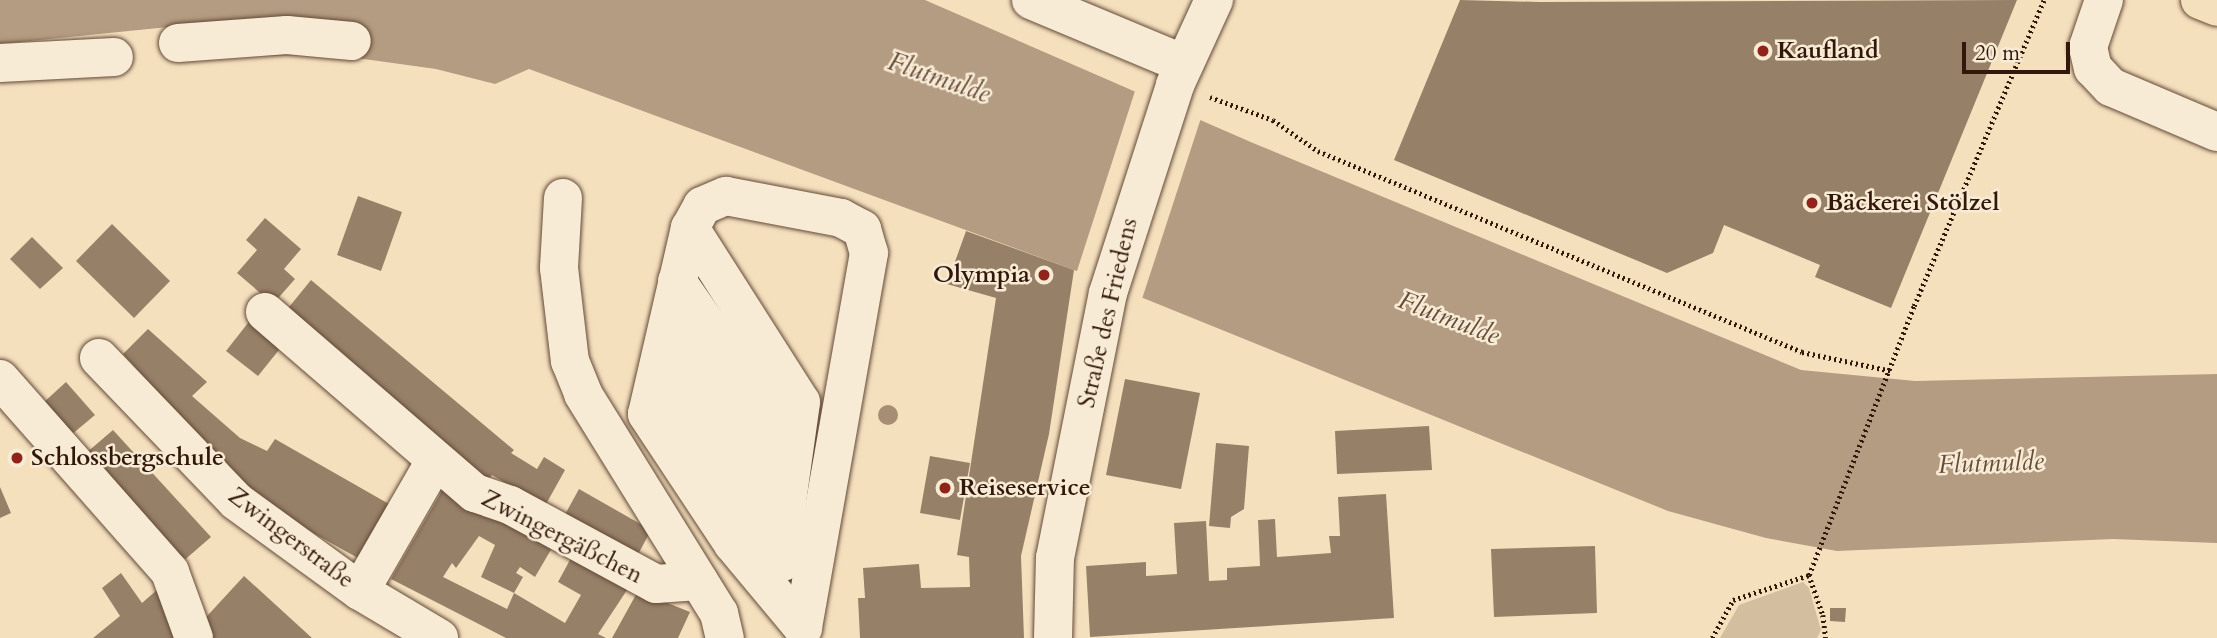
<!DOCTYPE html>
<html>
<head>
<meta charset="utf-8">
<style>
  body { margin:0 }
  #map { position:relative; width:2217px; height:638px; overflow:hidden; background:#f5e0be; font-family:Cardo,serif }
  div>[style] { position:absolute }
  .green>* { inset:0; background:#d4bea0 }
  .water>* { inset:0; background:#b39c81 }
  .pier>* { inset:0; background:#f5e0be }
  .building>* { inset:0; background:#978068 }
  .path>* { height:4.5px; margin-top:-2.25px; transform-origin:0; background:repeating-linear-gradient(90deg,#32180b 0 2px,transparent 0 5.5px) }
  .roads { filter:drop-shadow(0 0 2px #634a38) drop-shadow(0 0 2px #634a38) }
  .minor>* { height:38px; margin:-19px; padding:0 19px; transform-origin:19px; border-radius:19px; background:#f8ebd5 }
  .major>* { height:38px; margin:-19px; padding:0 19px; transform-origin:19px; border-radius:19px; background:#f5e0be }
  .trees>* { width:20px; height:20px; margin:-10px; border-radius:50%; background:#a58e74 }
  .dots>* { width:19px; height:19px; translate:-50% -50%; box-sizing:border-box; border:4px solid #f8ebd5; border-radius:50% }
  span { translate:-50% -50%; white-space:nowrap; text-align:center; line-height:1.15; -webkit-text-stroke:5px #f8ebd5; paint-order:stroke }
  .poi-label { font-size:24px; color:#32180b; font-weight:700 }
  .left { translate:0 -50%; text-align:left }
  .right { translate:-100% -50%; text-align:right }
  .street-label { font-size:24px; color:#32180b }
  .water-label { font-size:26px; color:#664d3a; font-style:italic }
  .scale { position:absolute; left:1962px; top:42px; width:108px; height:32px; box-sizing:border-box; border:4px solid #32180b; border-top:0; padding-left:9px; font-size:21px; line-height:24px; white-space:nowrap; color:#32180b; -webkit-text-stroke:5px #f8ebd5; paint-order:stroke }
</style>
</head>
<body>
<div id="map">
  <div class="green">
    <div style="clip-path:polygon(1803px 582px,1809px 588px,1821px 630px,1817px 638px,1720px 638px,1739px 605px)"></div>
  </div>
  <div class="water">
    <div style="clip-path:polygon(0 0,925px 0,1253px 143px,1801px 370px,1915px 381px,2217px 374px,2217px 543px,2113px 539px,1837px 551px,1766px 538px,1668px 511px,1074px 270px,529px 69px,495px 84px,436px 69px,335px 55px,241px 56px,208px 23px,0 44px)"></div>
  </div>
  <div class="pier">
    <div style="clip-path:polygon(1135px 91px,1201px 118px,1141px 302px,1076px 274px)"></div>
  </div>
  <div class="building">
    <div style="clip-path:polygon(1460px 0,1540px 2px,2017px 0,1891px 308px,1815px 277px,1820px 265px,1724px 225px,1713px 253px,1667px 273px,1394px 160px)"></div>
    <div style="clip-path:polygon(358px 196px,402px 212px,381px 271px,337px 255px)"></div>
    <div style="clip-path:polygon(265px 218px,301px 249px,284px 269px,295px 279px,273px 304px,237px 273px,257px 250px,246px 240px)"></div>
    <div style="clip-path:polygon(112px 224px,170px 281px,134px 318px,76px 261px)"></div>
    <div style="clip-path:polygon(966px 231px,1074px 270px,1049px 434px,1021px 556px,1024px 638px,860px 638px,858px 598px,865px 598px,863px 568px,919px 564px,921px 588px,970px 587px,969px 557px,957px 555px,996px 298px,947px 284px)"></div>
    <div style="clip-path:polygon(32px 237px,63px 268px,40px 289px,10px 259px)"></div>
    <div style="clip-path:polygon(311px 280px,514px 450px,511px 453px,537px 469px,544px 457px,565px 470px,545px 506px,492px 475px,486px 482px,285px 312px)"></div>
    <div style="clip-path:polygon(255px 314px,287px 340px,258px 376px,226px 351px)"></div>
    <div style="clip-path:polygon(148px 329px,207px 382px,192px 396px,240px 438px,267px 451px,275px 439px,396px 508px,365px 562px,281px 515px,243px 487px,123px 354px)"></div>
    <div style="clip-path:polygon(1125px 379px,1200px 393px,1181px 489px,1106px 475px)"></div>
    <div style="clip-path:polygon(66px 382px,95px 415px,71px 435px,43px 403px)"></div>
    <div style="clip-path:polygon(1429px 426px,1432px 470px,1337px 474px,1335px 431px)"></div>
    <div style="clip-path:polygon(113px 430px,211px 537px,181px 563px,85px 454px)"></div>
    <div style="clip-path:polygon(1216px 443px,1249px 446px,1244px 509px,1231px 517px,1230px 528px,1209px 526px)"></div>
    <div style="clip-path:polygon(930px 456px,970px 463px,960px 520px,920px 513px)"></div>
    <div style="clip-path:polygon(evenodd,450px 477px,552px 548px,535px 577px,520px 567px,516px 573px,523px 577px,514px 593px,565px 623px,581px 595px,558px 582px,571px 558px,629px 587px,598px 634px,606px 638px,506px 638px,391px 579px,450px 477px,479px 536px,495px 545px,481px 577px,514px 593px,507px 609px,443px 577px,452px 563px,456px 568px,479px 536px)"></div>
    <div style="clip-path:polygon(0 487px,11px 513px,0 518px)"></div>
    <div style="clip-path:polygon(579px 489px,651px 530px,634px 562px,562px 520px)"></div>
    <div style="clip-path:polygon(1386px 494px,1394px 618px,1090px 637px,1086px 566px,1146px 562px,1146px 576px,1177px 574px,1174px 523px,1206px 521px,1209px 581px,1227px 580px,1227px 568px,1260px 566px,1258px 520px,1275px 519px,1277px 557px,1331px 553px,1329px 536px,1340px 536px,1338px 497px)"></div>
    <div style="clip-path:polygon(1595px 546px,1597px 613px,1494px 617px,1491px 549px)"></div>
    <div style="clip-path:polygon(121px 573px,142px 603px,158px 589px,184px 638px,93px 638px,120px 616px,102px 588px)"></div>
    <div style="clip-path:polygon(244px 576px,312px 638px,209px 638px,197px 627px)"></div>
    <div style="clip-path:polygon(638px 591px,690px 612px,678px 638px,612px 638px)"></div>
    <div style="clip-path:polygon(1830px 608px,1846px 608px,1845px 622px,1830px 621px)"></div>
  </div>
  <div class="path">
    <div style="left:1210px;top:97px;width:67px;rotate:20.1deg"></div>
    <div style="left:1273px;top:120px;width:55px;rotate:34.6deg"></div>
    <div style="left:1318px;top:151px;width:524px;rotate:22.55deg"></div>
    <div style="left:1802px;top:352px;width:92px;rotate:11.9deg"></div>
    <div style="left:1809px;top:575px;width:42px;rotate:70.7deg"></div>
    <div style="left:1823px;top:615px;width:23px;rotate:83deg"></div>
    <div style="left:1712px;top:638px;width:43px;rotate:-61.1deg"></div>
    <div style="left:1733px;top:600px;width:80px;rotate:-18.2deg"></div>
    <div style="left:1809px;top:575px;width:289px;rotate:-68.7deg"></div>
    <div style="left:1914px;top:306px;width:332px;rotate:-67deg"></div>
  </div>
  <div class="roads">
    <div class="minor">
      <div style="left:1031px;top:0;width:166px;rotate:22.7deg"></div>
      <div style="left:2104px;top:0;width:50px;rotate:108.8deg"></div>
      <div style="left:2088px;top:47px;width:22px;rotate:77deg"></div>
      <div style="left:2093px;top:68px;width:26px;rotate:47deg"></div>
      <div style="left:2111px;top:87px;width:115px;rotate:23deg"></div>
      <div style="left:178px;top:43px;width:109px;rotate:-4.2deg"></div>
      <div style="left:287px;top:35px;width:65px;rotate:5.3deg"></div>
      <div style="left:0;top:63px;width:114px;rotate:-3deg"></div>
      <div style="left:726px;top:196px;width:117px;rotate:10.8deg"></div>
      <div style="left:841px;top:218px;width:24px;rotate:28deg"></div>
      <div style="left:862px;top:229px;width:25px;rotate:74deg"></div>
      <div style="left:869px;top:253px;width:381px;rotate:100deg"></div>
      <div style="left:803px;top:628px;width:109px;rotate:-129.8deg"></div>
      <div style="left:733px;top:544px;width:156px;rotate:-123.5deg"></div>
      <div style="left:647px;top:414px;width:191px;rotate:-77deg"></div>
      <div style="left:690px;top:228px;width:25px;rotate:-61deg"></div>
      <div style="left:702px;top:206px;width:26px;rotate:-23deg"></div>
      <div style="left:563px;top:198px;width:70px;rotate:93.3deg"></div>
      <div style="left:559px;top:268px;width:94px;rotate:83.3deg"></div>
      <div style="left:570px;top:361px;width:35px;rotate:68deg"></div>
      <div style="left:583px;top:394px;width:258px;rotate:58.2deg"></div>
      <div style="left:719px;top:613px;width:26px;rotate:77deg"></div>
      <div style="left:690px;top:228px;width:206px;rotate:57.5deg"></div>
      <div style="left:801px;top:402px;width:150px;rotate:98deg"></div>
      <div style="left:677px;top:281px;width:203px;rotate:55.4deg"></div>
      <div style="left:265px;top:312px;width:277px;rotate:40.8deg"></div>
      <div style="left:475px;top:493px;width:37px;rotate:19deg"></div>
      <div style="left:510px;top:505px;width:166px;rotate:28.4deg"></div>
      <div style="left:656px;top:584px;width:43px;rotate:-4deg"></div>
      <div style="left:668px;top:330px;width:204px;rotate:55.4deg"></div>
      <div style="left:99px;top:358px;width:198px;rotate:46.2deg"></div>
      <div style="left:236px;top:501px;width:153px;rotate:36deg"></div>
      <div style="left:360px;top:591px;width:92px;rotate:30.7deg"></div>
      <div style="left:657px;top:373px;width:227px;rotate:56.3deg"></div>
      <div style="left:0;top:379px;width:257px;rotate:48.6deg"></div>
      <div style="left:170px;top:572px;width:70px;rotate:70deg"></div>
      <div style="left:360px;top:591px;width:150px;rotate:-60deg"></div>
      <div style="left:1053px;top:638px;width:80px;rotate:-88.6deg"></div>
      <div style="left:1055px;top:558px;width:270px;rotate:-78.7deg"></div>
      <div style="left:1108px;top:293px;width:219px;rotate:-72.1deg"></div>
      <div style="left:1175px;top:85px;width:94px;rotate:-65.4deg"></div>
    </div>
    <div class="major">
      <div style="left:2200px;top:0;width:18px;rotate:22deg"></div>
    </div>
  </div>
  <div class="trees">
    <div style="left:888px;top:415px"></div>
  </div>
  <div class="dots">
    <div style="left:1763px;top:51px;background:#8f2418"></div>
    <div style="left:1812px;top:203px;background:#8f2418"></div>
    <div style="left:1044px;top:275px;background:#8f2418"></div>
    <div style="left:17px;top:458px;background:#8f2418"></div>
    <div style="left:945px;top:488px;background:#8f2418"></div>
  </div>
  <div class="poi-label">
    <span class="left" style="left:1777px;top:51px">Kaufland</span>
    <span class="left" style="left:1826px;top:203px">Bäckerei Stölzel</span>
    <span class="right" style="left:1030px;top:275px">Olympia</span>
    <span class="left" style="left:31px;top:458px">Schlossbergschule</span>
    <span class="left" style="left:959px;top:488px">Reiseservice</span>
  </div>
  <div class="street-label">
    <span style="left:1108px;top:313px;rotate:-77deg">Straße des Friedens</span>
    <span style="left:562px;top:537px;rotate:27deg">Zwingergäßchen</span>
    <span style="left:291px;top:538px;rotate:37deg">Zwingerstraße</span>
  </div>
  <div class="water-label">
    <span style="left:939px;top:78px;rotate:19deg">Flutmulde</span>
    <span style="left:1449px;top:318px;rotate:21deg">Flutmulde</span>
    <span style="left:1991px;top:463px;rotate:-2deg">Flutmulde</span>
  </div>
  <div class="scale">20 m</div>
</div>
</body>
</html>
